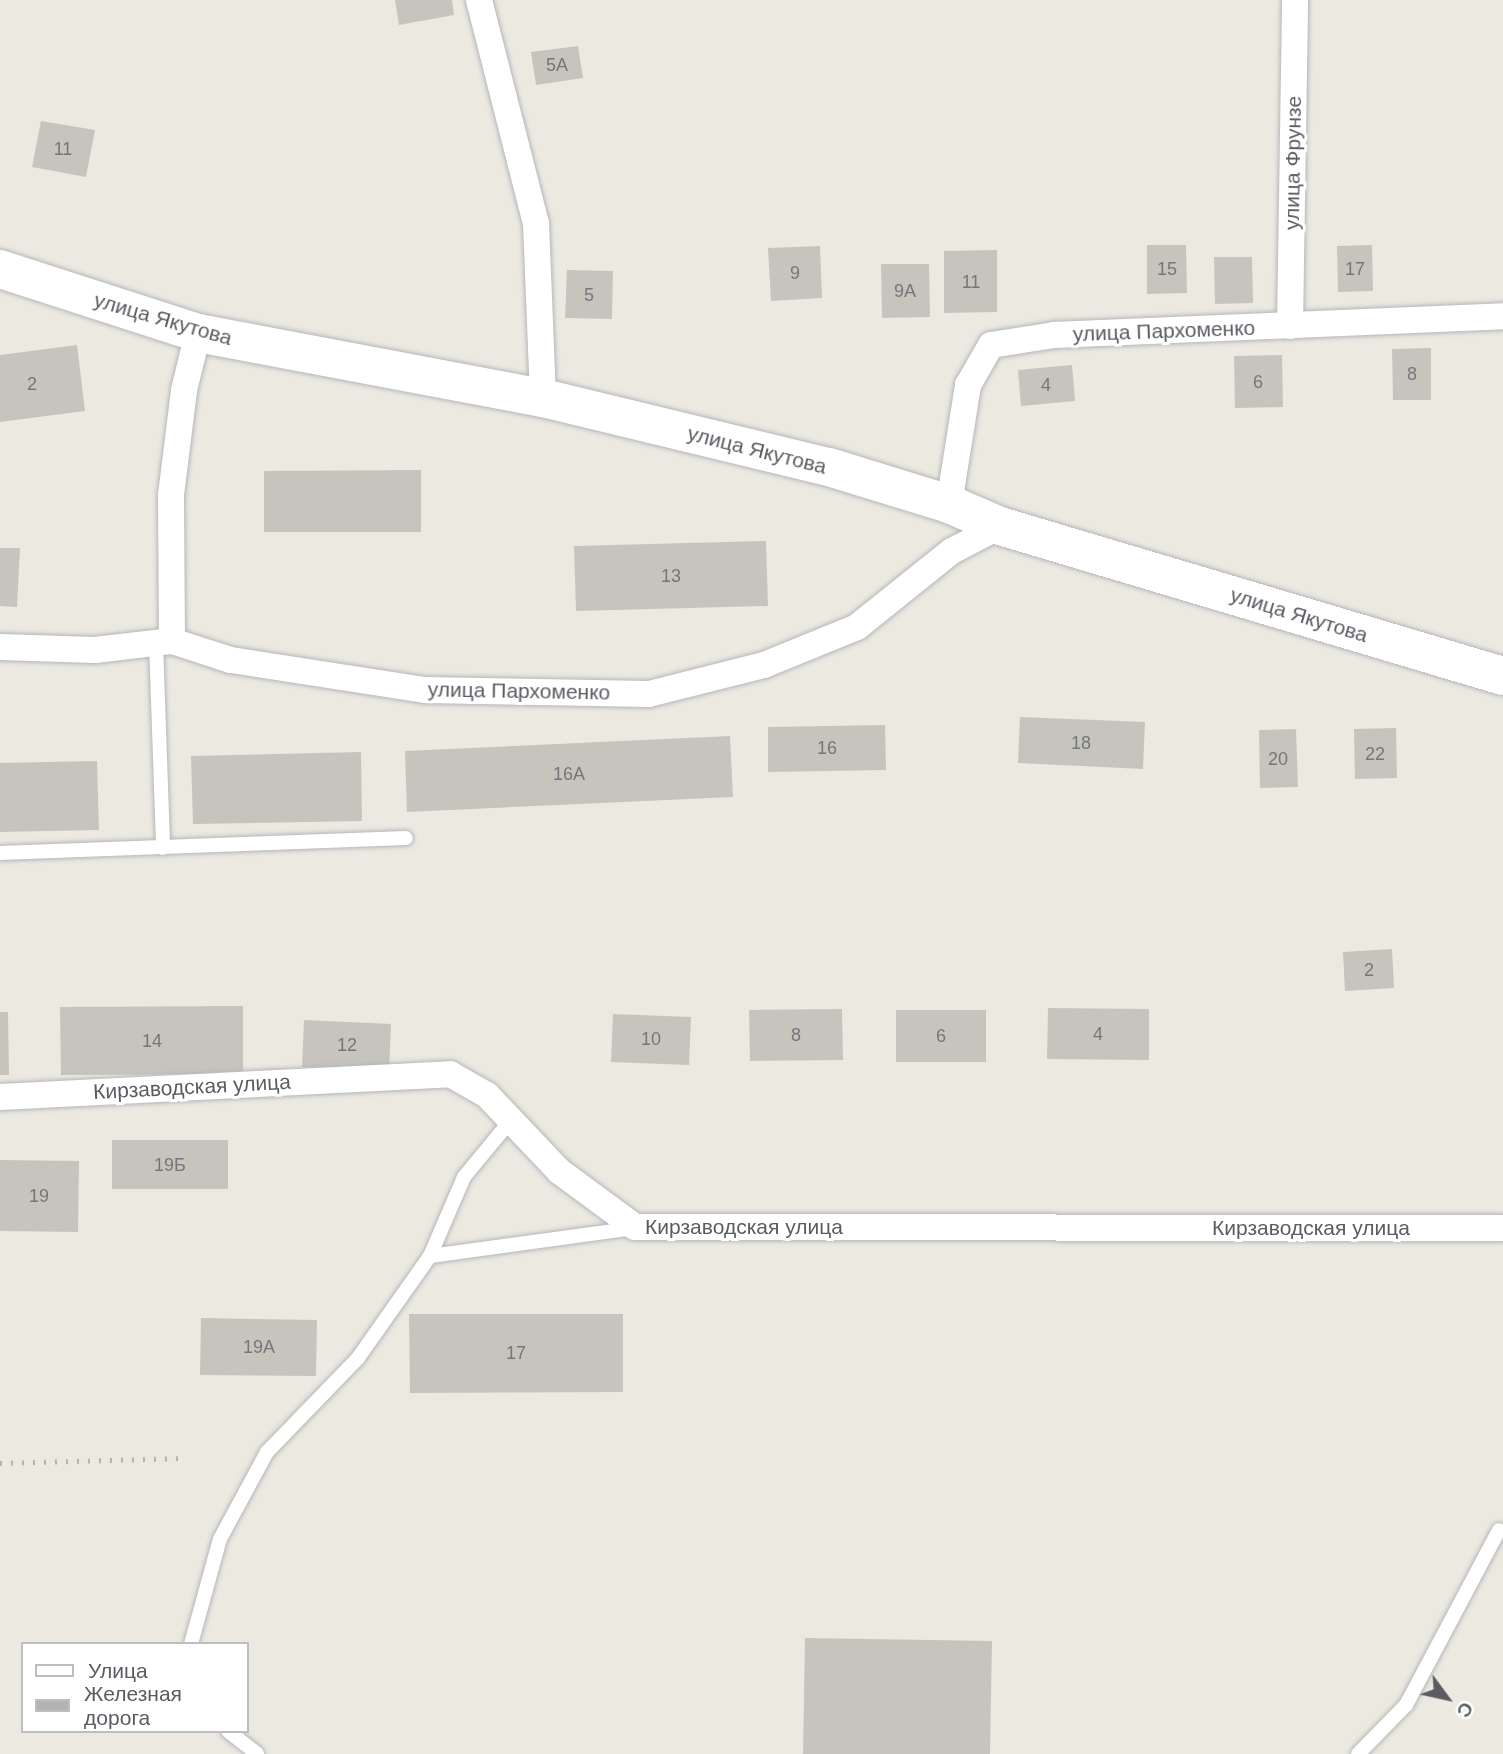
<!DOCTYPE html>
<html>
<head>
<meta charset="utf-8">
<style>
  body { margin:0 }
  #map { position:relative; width:1503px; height:1754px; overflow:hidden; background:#ece9e0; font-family:Helvetica,sans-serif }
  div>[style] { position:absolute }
  .building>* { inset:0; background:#c7c4be }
  .roads { filter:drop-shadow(0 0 2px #b3b7bb) drop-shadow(0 0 2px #b3b7bb) }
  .lane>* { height:14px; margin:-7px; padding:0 7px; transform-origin:7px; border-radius:7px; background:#fff }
  .street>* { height:26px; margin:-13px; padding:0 13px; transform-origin:13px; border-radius:13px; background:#fff }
  .secondary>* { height:38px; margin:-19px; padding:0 19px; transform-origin:19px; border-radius:19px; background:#fff }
  .rail>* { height:5px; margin-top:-2.5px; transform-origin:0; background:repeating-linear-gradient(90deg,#b2b3b3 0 2px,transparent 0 11px) }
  span { translate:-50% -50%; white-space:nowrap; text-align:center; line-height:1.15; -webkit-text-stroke:6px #fff; paint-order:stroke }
  .number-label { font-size:18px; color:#747779 }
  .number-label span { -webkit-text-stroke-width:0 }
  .street-label { font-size:21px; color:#595d62 }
  .legend { position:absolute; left:21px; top:1642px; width:228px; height:91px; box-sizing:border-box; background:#fff; border:2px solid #bdbec0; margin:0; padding:9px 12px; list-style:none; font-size:21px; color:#595d62 }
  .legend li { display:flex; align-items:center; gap:14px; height:35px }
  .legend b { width:35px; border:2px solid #bdbec0 }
  .north { position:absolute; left:1412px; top:1663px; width:70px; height:70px; -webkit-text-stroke:5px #fff; paint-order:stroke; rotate:123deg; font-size:19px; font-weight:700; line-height:28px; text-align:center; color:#595d62 }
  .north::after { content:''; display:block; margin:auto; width:24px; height:32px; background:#595d62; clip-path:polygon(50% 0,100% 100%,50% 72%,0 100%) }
</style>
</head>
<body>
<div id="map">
  <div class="building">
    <div style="clip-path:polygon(395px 0,452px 0,454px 15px,399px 25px)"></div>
    <div style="clip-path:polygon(578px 46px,583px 78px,536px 85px,531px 52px)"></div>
    <div style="clip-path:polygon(41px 121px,95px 130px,86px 177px,32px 167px)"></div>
    <div style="clip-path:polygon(1147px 245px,1186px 245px,1187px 293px,1147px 294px)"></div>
    <div style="clip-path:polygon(1372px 245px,1373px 291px,1338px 292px,1337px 246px)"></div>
    <div style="clip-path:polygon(820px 246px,822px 298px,771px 301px,768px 248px)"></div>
    <div style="clip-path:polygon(997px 250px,997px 312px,944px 313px,944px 251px)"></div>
    <div style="clip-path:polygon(1214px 257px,1252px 257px,1253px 303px,1215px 304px)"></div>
    <div style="clip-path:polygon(881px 264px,929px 264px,930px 317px,882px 318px)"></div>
    <div style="clip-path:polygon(567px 270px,613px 271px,612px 319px,565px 318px)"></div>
    <div style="clip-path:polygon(77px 345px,85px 411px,0 422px,0 355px)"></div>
    <div style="clip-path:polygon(1431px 348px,1431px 400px,1393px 400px,1392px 349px)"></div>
    <div style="clip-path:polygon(1282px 355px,1283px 407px,1235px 408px,1234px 356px)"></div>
    <div style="clip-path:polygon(1072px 365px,1075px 401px,1021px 406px,1018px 370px)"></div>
    <div style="clip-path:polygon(421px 470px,421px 532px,264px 532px,264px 471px)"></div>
    <div style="clip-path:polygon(766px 541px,768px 606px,576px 611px,574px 546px)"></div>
    <div style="clip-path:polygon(0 548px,20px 548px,17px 607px,0 606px)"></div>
    <div style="clip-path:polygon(1020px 717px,1145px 722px,1143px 769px,1018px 763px)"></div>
    <div style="clip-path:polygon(885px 725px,886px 770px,768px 772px,768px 727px)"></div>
    <div style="clip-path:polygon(1396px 728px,1397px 778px,1355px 779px,1354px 729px)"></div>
    <div style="clip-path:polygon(1296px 729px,1298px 787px,1260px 788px,1259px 730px)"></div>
    <div style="clip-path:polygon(730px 736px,733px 797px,407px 812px,405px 751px)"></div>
    <div style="clip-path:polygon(361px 752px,362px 821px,193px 824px,191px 756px)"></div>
    <div style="clip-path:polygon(97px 761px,99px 830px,0 832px,0 763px)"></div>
    <div style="clip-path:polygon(1392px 949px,1394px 988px,1345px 991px,1343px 952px)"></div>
    <div style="clip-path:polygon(243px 1006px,243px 1074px,61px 1075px,60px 1007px)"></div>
    <div style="clip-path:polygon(1048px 1008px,1149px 1009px,1149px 1060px,1047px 1059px)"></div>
    <div style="clip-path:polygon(842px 1009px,843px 1060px,750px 1061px,749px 1010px)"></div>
    <div style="clip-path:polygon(896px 1010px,986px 1010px,986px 1062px,896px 1062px)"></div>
    <div style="clip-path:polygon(0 1012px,8px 1012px,9px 1075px,0 1075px)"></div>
    <div style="clip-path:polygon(613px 1014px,691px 1017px,689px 1065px,611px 1062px)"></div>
    <div style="clip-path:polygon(304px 1020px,391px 1024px,389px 1070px,302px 1067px)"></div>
    <div style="clip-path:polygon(112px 1140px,228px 1140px,228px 1189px,112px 1189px)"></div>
    <div style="clip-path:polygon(0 1160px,79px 1161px,78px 1232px,0 1231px)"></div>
    <div style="clip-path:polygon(409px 1314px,623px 1314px,623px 1392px,410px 1393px)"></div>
    <div style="clip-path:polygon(201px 1318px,317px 1320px,316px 1376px,200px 1375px)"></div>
    <div style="clip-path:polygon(805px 1638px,992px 1641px,990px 1754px,803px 1754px)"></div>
  </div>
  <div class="roads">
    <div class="lane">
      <div style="left:156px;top:643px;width:205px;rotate:88deg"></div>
      <div style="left:0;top:853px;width:406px;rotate:-2.1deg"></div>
      <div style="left:430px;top:1256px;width:206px;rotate:-7.8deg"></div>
      <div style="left:191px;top:1644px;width:109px;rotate:-74.6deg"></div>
      <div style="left:220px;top:1539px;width:99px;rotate:-61.6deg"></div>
      <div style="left:267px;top:1452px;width:131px;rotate:-45.9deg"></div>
      <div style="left:358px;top:1358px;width:125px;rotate:-54.8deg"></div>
      <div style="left:430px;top:1256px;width:86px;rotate:-66.7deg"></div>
      <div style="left:464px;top:1177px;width:75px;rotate:-50.4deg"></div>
      <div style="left:228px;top:1731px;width:37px;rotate:38deg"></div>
      <div style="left:1358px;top:1754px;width:69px;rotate:-45.6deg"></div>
      <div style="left:1406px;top:1705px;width:198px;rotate:-62deg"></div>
    </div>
    <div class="street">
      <div style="left:479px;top:0;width:230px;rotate:75.7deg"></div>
      <div style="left:536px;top:223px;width:175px;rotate:87.7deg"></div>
      <div style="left:1290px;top:326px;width:326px;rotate:-89.1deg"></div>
      <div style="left:949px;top:504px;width:121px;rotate:-80.9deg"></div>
      <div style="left:968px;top:385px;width:46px;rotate:-60.1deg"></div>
      <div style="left:991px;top:345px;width:64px;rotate:-9deg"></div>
      <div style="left:1054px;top:335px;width:449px;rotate:-2.4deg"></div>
      <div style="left:172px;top:641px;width:146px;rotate:-90.4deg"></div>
      <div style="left:171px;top:495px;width:106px;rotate:-82.9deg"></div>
      <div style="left:184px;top:390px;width:59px;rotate:-76.2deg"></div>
      <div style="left:0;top:647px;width:95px;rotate:1.8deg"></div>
      <div style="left:95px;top:650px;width:78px;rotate:-6.7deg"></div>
      <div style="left:172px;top:641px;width:62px;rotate:17.9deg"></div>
      <div style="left:231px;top:660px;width:196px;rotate:8.8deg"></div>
      <div style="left:425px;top:690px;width:224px;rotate:1deg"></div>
      <div style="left:649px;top:694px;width:119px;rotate:-14.2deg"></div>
      <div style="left:764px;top:665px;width:100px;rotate:-22.2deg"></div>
      <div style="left:857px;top:627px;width:122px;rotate:-38.7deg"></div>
      <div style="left:952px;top:551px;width:54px;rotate:-27.5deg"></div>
      <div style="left:0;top:1097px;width:451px;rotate:-2.9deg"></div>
      <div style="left:450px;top:1074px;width:43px;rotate:29.6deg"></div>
      <div style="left:487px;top:1095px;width:105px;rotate:46.5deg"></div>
      <div style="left:559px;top:1171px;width:94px;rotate:36.4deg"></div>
      <div style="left:635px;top:1227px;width:868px;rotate:0.07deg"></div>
    </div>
    <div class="secondary">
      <div style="left:0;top:269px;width:208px;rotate:17.9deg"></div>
      <div style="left:198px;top:333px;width:351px;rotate:10.7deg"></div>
      <div style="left:543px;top:398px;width:294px;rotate:13.6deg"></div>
      <div style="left:829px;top:467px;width:126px;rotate:17.1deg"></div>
      <div style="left:949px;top:504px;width:56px;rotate:23.3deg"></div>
      <div style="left:1000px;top:526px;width:525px;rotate:16.61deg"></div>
    </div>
  </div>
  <div class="rail">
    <div style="left:0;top:1463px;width:183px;rotate:-1.6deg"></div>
  </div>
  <div class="number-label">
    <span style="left:557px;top:65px">5А</span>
    <span style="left:63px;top:149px">11</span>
    <span style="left:1167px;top:269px">15</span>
    <span style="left:1355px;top:269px">17</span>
    <span style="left:795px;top:273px">9</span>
    <span style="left:971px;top:282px">11</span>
    <span style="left:905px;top:291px">9А</span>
    <span style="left:589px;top:295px">5</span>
    <span style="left:1412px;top:374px">8</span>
    <span style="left:1258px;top:382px">6</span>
    <span style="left:32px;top:384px">2</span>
    <span style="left:1046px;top:385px">4</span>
    <span style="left:671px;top:576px">13</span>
    <span style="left:1081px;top:743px">18</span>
    <span style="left:827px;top:748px">16</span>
    <span style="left:1375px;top:754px">22</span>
    <span style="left:1278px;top:759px">20</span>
    <span style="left:569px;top:774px">16А</span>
    <span style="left:1369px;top:970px">2</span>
    <span style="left:1098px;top:1034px">4</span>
    <span style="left:796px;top:1035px">8</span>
    <span style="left:941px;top:1036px">6</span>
    <span style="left:651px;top:1039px">10</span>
    <span style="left:152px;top:1041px">14</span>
    <span style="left:347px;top:1045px">12</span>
    <span style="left:170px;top:1165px">19Б</span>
    <span style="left:39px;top:1196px">19</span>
    <span style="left:259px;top:1347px">19А</span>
    <span style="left:516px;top:1353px">17</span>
  </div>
  <div class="street-label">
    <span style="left:1293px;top:163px;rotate:-89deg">улица Фрунзе</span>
    <span style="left:163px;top:319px;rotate:16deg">улица Якутова</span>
    <span style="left:1164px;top:331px;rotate:-2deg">улица Пархоменко</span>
    <span style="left:757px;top:450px;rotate:14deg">улица Якутова</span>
    <span style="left:1299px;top:615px;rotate:17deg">улица Якутова</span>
    <span style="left:519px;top:691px;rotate:1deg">улица Пархоменко</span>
    <span style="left:192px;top:1087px;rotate:-3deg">Кирзаводская улица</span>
    <span style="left:744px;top:1227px">Кирзаводская улица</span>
    <span style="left:1311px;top:1228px">Кирзаводская улица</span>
  </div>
  <ul class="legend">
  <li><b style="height:9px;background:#fff"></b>Улица</li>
  <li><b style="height:9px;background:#b2b3b3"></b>Железная дорога</li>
  </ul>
  <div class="north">С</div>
</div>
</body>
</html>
